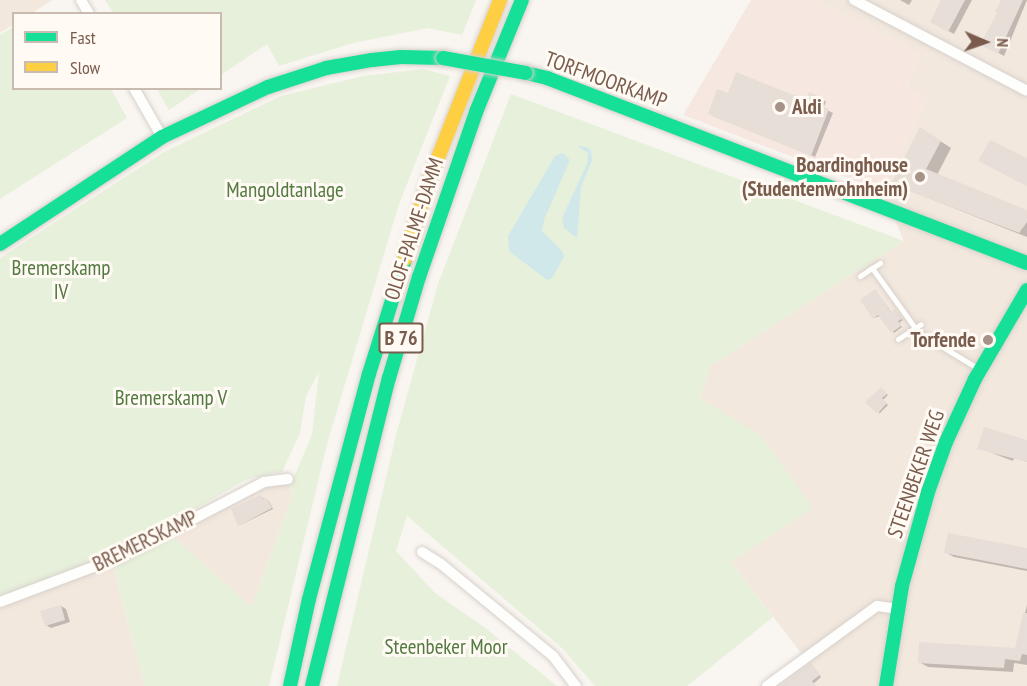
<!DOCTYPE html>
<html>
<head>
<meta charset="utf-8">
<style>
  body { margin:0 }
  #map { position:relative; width:1027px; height:686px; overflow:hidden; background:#f9f5f0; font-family:"PT Sans Narrow",sans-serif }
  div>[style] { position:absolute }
  .residential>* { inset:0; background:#f2e8de }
  .commercial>* { inset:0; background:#f6e8e1 }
  .green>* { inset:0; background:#e7f0db }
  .water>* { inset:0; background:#d0e8ea }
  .shadow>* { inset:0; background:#0003 }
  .building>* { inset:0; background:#e6ded7 }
  .roads { filter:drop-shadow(0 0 2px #d7d1cb) drop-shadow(0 0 2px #d7d1cb) }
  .lane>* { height:5px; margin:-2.5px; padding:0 2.5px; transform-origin:2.5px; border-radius:2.5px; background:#fefefd }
  .street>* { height:10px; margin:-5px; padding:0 5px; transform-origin:5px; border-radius:5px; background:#fefefd }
  .fast>* { height:14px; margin:-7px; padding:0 7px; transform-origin:7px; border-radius:7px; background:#16e098 }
  .slow>* { height:14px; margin:-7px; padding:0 7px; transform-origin:7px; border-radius:7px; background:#ffcf43 }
  .bridges { filter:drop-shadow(0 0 2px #d9d2cb) drop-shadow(0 0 2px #d9d2cb) }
  .fast-bridge>* { height:14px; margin:-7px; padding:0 7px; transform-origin:7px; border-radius:7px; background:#16e098 }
  .dots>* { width:16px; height:16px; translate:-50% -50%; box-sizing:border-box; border:3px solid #fffaf3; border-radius:50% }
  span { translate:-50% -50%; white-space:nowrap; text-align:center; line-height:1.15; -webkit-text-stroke:6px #fffaf3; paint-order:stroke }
  .shield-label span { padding:2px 4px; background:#fffaf3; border:2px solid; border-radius:4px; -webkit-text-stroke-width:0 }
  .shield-label { font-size:20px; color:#7a5c4d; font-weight:700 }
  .street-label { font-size:21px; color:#7a5c4d }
  .poi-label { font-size:21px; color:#7a5c4d; font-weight:700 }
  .left { translate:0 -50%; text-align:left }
  .right { translate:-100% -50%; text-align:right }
  .park-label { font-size:21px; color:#537a41 }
  .legend { position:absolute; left:12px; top:12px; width:210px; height:78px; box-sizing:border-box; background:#fffaf3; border:2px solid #cabbb1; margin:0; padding:8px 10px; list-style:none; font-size:18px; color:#7a5c4d }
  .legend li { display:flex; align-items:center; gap:12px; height:30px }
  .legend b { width:30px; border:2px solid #cabbb1 }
  .north { position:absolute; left:955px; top:12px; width:60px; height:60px; -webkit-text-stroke:4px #fffaf3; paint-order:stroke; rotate:92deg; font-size:16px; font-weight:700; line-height:24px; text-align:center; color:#7a5c4d }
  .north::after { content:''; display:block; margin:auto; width:21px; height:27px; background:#7a5c4d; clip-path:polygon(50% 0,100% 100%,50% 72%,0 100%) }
</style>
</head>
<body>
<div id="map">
  <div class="residential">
    <div style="clip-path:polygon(0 0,53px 0,32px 13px,14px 14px,13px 25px,0 33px)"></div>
    <div style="clip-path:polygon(816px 0,1027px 0,1027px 686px,767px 686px,804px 657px,731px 562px,700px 398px,710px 366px,904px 241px,882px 191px,927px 100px,907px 86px,920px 54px)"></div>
    <div style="clip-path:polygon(288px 479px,292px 496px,252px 607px,167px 532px,231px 497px)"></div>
    <div style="clip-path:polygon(111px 560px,145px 686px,0 686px,0 602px)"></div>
  </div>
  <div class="commercial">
    <div style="clip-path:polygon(751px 0,816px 0,920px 54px,907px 86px,927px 100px,882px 191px,683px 115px)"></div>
  </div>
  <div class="green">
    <div style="clip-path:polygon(105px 0,476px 0,462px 35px,428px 28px,353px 43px,279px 66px,267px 44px,221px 75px,220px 14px,113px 13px)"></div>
    <div style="clip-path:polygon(13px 27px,14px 88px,111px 89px,127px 118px,0 199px,0 35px)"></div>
    <div style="clip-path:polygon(423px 69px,450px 76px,399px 204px,327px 444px,269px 686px,145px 686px,113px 567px,171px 535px,252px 607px,292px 496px,288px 479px,294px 477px,312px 435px,319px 372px,306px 396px,300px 433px,282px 472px,245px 480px,113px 557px,0 597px,0 258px,164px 152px,281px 96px,363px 76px)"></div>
    <div style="clip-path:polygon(157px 89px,200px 89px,169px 110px)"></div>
    <div style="clip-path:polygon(511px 94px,904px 241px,710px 366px,700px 398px,761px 436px,813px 508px,731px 562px,773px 617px,687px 686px,595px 686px,562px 648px,407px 516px,396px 551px,435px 593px,484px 627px,557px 686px,337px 686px,396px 435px,438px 284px)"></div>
  </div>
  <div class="water">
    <div style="clip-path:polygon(577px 146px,587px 147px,591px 151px,592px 160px,581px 187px,577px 238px,564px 228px,562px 218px,587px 164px,588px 153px)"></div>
    <div style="clip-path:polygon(563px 153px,570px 160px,544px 220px,542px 231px,562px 251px,564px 257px,552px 278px,547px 280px,509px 251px,508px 236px,555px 156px)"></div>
  </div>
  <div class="shadow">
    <div style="clip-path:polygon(900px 0,912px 0,909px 5px)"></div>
    <div style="clip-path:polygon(943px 0,972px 0,954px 34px,932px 22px)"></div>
    <div style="clip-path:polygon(1002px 0,1027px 0,1004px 56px,982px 44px,999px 13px)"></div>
    <div style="clip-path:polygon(822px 99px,826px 102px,823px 108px,833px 113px,815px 157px,713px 116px)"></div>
    <div style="clip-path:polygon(931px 135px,951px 148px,937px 175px,1027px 212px,1027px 237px,893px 184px)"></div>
    <div style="clip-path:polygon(876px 291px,892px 313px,897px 312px,903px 320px,899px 323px,902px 327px,894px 333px,880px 316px,874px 318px)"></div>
    <div style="clip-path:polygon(883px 390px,888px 395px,883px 400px,888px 405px,879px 414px)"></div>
    <div style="clip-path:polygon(1027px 443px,1027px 462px,1014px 458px,1013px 461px,979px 448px)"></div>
    <div style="clip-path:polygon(261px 497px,269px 501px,273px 509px,240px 525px)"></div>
    <div style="clip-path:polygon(1027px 549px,1027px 571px,954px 557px,945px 552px)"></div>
    <div style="clip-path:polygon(1027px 605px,1027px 665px,1014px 663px,1013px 672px,928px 667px,919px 662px,1016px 649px)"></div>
    <div style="clip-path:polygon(61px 606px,66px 609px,70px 622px,51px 628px,46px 625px)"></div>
    <div style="clip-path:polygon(813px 666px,821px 677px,811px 686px,783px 686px)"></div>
  </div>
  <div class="building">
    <div style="clip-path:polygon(941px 0,965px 0,948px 32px,930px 22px)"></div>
    <div style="clip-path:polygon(1001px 0,1023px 0,998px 54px,980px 45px,997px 13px,995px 12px)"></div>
    <div style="clip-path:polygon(736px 72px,806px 100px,809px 92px,823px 98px,820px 105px,829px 109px,811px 156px,708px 114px,717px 89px,728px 93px)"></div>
    <div style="clip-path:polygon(920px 127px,941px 141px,926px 169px,1027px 210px,1027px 222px,1019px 233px,891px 184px)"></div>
    <div style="clip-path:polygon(990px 140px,1027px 158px,1027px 186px,978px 161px)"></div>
    <div style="clip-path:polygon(875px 289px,891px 312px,895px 309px,902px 319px,898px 321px,901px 326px,891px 333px,878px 315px,873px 319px,860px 300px)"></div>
    <div style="clip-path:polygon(881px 387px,887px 394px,882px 398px,887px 403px,877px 414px,865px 402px)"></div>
    <div style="clip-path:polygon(984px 427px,1027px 440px,1027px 462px,977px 449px)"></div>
    <div style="clip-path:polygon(261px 495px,263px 499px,267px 498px,272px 508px,238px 526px,231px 509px)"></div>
    <div style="clip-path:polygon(948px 533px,1027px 548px,1027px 569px,944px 553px)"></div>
    <div style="clip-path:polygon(61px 605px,65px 620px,45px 626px,40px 611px)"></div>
    <div style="clip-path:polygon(1023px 613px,1027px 613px,1027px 655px,1022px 654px,1020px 661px,1005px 659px,1004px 668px,918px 663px,919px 642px,1015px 648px)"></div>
    <div style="clip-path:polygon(811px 663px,820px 675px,812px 681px,816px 686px,781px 686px)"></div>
  </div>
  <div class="roads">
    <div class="lane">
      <div style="left:880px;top:263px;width:9px;rotate:148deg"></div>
      <div style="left:872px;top:268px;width:79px;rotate:54.3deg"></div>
      <div style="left:918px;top:332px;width:71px;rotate:31.2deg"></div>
      <div style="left:860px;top:276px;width:14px;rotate:-34deg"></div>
      <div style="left:898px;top:339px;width:27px;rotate:-33deg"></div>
    </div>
    <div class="street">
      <div style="left:81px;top:0;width:16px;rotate:60deg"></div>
      <div style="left:854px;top:0;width:195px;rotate:27.7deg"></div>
      <div style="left:134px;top:88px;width:56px;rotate:60.3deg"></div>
      <div style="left:422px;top:552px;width:22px;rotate:32deg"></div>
      <div style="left:441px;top:564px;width:145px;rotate:39.4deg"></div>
      <div style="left:553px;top:656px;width:38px;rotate:53deg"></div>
      <div style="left:0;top:602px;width:128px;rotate:-20.6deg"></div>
      <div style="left:120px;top:557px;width:162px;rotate:-27.5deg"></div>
      <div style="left:264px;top:482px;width:24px;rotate:-7deg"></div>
      <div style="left:767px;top:686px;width:136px;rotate:-36deg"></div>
      <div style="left:877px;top:606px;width:21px;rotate:8deg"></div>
    </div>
    <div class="fast">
      <div style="left:526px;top:73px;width:22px;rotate:13deg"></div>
      <div style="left:547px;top:78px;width:514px;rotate:21.08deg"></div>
      <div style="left:0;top:244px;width:194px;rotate:-33.4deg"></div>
      <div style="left:162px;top:137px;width:117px;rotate:-25.3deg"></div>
      <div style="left:268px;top:87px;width:61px;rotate:-18.1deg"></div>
      <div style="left:326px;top:68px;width:47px;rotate:-9.9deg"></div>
      <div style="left:372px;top:60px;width:29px;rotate:-6deg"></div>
      <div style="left:401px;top:57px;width:42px;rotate:1.4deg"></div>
      <div style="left:290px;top:686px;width:89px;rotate:-77.7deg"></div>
      <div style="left:309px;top:599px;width:233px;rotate:-75.1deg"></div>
      <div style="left:369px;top:374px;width:121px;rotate:-72.6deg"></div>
      <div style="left:312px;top:686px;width:317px;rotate:-76deg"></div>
      <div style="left:389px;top:378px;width:105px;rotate:-73.5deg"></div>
      <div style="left:419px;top:277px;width:175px;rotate:-70.9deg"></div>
      <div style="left:476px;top:112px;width:121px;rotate:-67.7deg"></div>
      <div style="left:886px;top:686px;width:101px;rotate:-80.9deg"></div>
      <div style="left:902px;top:586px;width:98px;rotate:-74.5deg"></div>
      <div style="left:928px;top:492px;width:53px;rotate:-70.2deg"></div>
      <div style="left:946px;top:442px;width:69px;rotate:-65.3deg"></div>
      <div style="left:975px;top:379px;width:103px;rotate:-59.7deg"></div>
    </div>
    <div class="slow">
      <div style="left:405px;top:259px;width:79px;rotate:-73.2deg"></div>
      <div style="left:428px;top:183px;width:197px;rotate:-68.5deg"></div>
    </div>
  </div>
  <div class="bridges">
    <div class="fast-bridge">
      <div style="left:443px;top:58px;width:84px;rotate:10.2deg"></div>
    </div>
  </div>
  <div class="dots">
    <div style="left:780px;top:107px;background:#a69286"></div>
    <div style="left:920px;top:177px;background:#a69286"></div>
    <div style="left:988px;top:340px;background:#a69286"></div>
  </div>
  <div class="shield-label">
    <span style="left:401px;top:338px">B 76</span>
  </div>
  <div class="street-label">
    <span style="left:606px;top:80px;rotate:20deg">TORFMOORKAMP</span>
    <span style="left:414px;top:229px;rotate:-72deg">OLOF-PALME-DAMM</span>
    <span style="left:916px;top:474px;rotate:-71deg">STEENBEKER WEG</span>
    <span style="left:145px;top:541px;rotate:-26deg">BREMERSKAMP</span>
  </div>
  <div class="poi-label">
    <span class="left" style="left:792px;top:107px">Aldi</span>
    <span class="right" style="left:908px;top:177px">Boardinghouse<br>(Studentenwohnheim)</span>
    <span class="right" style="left:976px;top:340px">Torfende</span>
  </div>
  <div class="park-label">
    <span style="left:285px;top:190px">Mangoldtanlage</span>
    <span style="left:61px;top:280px">Bremerskamp<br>IV</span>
    <span style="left:171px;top:398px">Bremerskamp V</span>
    <span style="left:446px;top:647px">Steenbeker Moor</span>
  </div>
  <ul class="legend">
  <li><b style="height:8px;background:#16e098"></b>Fast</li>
  <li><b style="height:8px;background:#ffcf43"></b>Slow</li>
  </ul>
  <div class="north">N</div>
</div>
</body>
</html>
